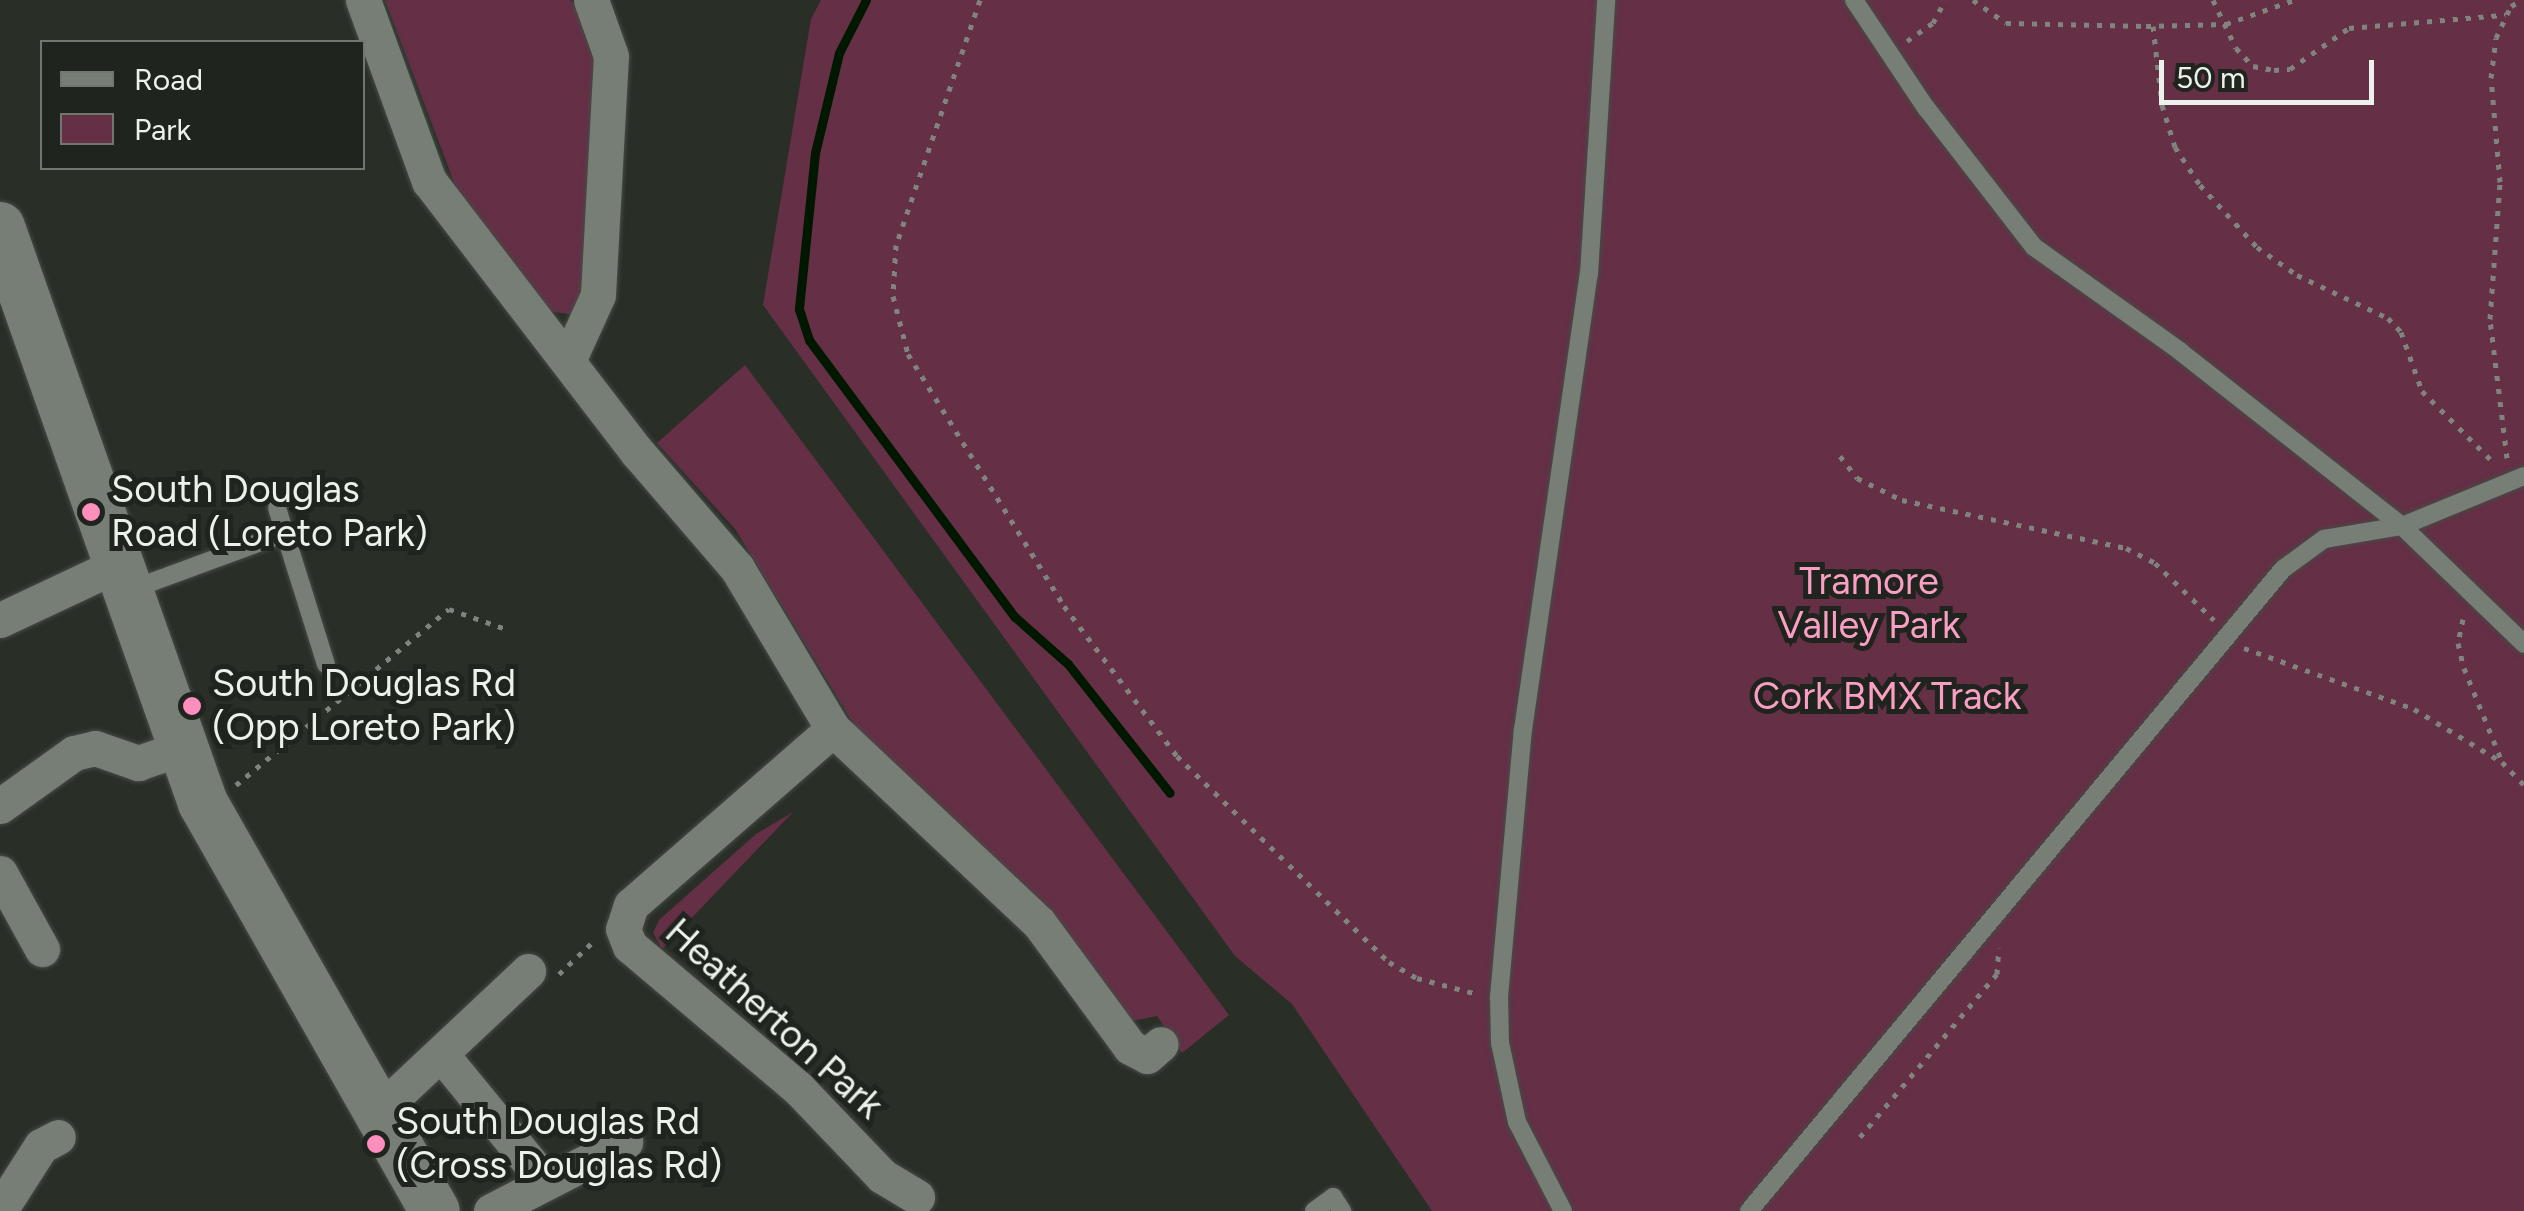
<!DOCTYPE html>
<html>
<head>
<meta charset="utf-8">
<style>
  body { margin:0 }
  #map { position:relative; width:2524px; height:1211px; overflow:hidden; background:#292e27; font-family:Figtree,sans-serif }
  div>[style] { position:absolute }
  .green>* { inset:0; background:#652f46 }
  .stream>* { height:9px; margin:-4.5px; padding:0 4.5px; transform-origin:4.5px; border-radius:4.5px; background:#001700 }
  .path>* { height:5px; margin-top:-2.5px; transform-origin:0; background:repeating-linear-gradient(90deg,#80847e 0 5px,transparent 0 13px) }
  .roads { filter:drop-shadow(0 0 2px #464b45) drop-shadow(0 0 2px #464b45) }
  .service>* { height:18px; margin:-9px; padding:0 9px; transform-origin:9px; border-radius:9px; background:#777e76 }
  .minor>* { height:35px; margin:-17.5px; padding:0 17.5px; transform-origin:17.5px; border-radius:17.5px; background:#777e76 }
  .secondary>* { height:50px; margin:-25px; padding:0 25px; transform-origin:25px; border-radius:25px; background:#777e76 }
  .dots>* { width:28px; height:28px; translate:-50% -50%; box-sizing:border-box; border:5px solid #1f241e; border-radius:50% }
  span { translate:-50% -50%; white-space:nowrap; text-align:center; line-height:1.15; -webkit-text-stroke:10px #1f241e; paint-order:stroke }
  .poi-label { font-size:38px; color:#edf1ec }
  .left { translate:0 -50%; text-align:left }
  .park-label { font-size:38px; color:#fa9fc3 }
  .street-label { font-size:38px; color:#edf1ec }
  .legend { position:absolute; left:40px; top:40px; width:325px; height:130px; box-sizing:border-box; background:#1f241e; border:2px solid #717670; margin:0; padding:12px 18px; list-style:none; font-size:30px; color:#edf1ec }
  .legend li { display:flex; align-items:center; gap:20px; height:50px }
  .legend b { width:50px; border:2px solid #717670 }
  .scale { position:absolute; left:2159px; top:60px; width:215px; height:45px; box-sizing:border-box; border:5px solid #edf1ec; border-top:0; padding-left:12px; font-size:30px; line-height:35px; white-space:nowrap; color:#edf1ec; -webkit-text-stroke:8px #1f241e; paint-order:stroke }
</style>
</head>
<body>
<div id="map">
  <div class="green">
    <div style="clip-path:polygon(385px 0,570px 0,584px 12px,599px 50px,584px 300px,575px 315px,548px 311px,455px 185px)"></div>
    <div style="clip-path:polygon(821px 0,2524px 0,2524px 1211px,1432px 1211px,1292px 1004px,1235px 956px,763px 305px,811px 19px)"></div>
    <div style="clip-path:polygon(745px 365px,1229px 1015px,1182px 1053px,1157px 1016px,1132px 1021px,855px 726px,735px 529px,657px 443px)"></div>
    <div style="clip-path:polygon(793px 812px,662px 949px,653px 933px,659px 920px,756px 834px)"></div>
  </div>
  <div class="stream">
    <div style="left:866px;top:0;width:59px;rotate:117deg"></div>
    <div style="left:839px;top:53px;width:103px;rotate:103.5deg"></div>
    <div style="left:815px;top:153px;width:157px;rotate:95.9deg"></div>
    <div style="left:799px;top:309px;width:33px;rotate:72deg"></div>
    <div style="left:809px;top:340px;width:345px;rotate:53.4deg"></div>
    <div style="left:1015px;top:617px;width:71px;rotate:41.6deg"></div>
    <div style="left:1068px;top:664px;width:164px;rotate:51.7deg"></div>
  </div>
  <div class="path">
    <div style="left:980px;top:0;width:259px;rotate:108.9deg"></div>
    <div style="left:896px;top:245px;width:51px;rotate:93.4deg"></div>
    <div style="left:893px;top:296px;width:60px;rotate:75.5deg"></div>
    <div style="left:908px;top:354px;width:296px;rotate:58.2deg"></div>
    <div style="left:1064px;top:606px;width:188px;rotate:53deg"></div>
    <div style="left:1177px;top:756px;width:296px;rotate:44.2deg"></div>
    <div style="left:1389px;top:962px;width:32px;rotate:30deg"></div>
    <div style="left:1417px;top:978px;width:62px;rotate:14.9deg"></div>
    <div style="left:1973px;top:0;width:40px;rotate:34.9deg"></div>
    <div style="left:2006px;top:23px;width:140px;rotate:1.2deg"></div>
    <div style="left:2146px;top:26px;width:80px;rotate:-1.4deg"></div>
    <div style="left:2226px;top:24px;width:72px;rotate:-19.4deg"></div>
    <div style="left:2213px;top:0;width:53px;rotate:64.4deg"></div>
    <div style="left:2236px;top:48px;width:25px;rotate:47deg"></div>
    <div style="left:2253px;top:66px;width:21px;rotate:11deg"></div>
    <div style="left:2274px;top:70px;width:16px;rotate:-4deg"></div>
    <div style="left:2290px;top:69px;width:72px;rotate:-34.8deg"></div>
    <div style="left:2349px;top:28px;width:157px;rotate:-4.8deg"></div>
    <div style="left:2153px;top:26px;width:80px;rotate:83.5deg"></div>
    <div style="left:2162px;top:105px;width:44px;rotate:72.8deg"></div>
    <div style="left:2175px;top:147px;width:45px;rotate:56.7deg"></div>
    <div style="left:2200px;top:185px;width:84px;rotate:47.4deg"></div>
    <div style="left:2257px;top:247px;width:49px;rotate:35deg"></div>
    <div style="left:2297px;top:275px;width:101px;rotate:25.3deg"></div>
    <div style="left:2388px;top:318px;width:19px;rotate:47deg"></div>
    <div style="left:2401px;top:332px;width:63px;rotate:70.4deg"></div>
    <div style="left:2422px;top:391px;width:103px;rotate:45deg"></div>
    <div style="left:1907px;top:41px;width:32px;rotate:-35deg"></div>
    <div style="left:1933px;top:23px;width:26px;rotate:-62deg"></div>
    <div style="left:1840px;top:456px;width:28px;rotate:52deg"></div>
    <div style="left:1857px;top:478px;width:50px;rotate:26.1deg"></div>
    <div style="left:1902px;top:500px;width:229px;rotate:12.1deg"></div>
    <div style="left:2126px;top:548px;width:33px;rotate:27deg"></div>
    <div style="left:2155px;top:563px;width:82px;rotate:44deg"></div>
    <div style="left:2507px;top:458px;width:140px;rotate:-97deg"></div>
    <div style="left:2490px;top:319px;width:137px;rotate:-85.8deg"></div>
    <div style="left:2500px;top:182px;width:104px;rotate:-94.9deg"></div>
    <div style="left:2491px;top:78px;width:40px;rotate:-82.9deg"></div>
    <div style="left:2496px;top:38px;width:35px;rotate:-65deg"></div>
    <div style="left:2511px;top:6px;width:13px;rotate:-27deg"></div>
    <div style="left:2463px;top:619px;width:25px;rotate:102deg"></div>
    <div style="left:2458px;top:643px;width:26px;rotate:77deg"></div>
    <div style="left:2464px;top:668px;width:98px;rotate:67.9deg"></div>
    <div style="left:2244px;top:648px;width:181px;rotate:19.7deg"></div>
    <div style="left:2414px;top:709px;width:103px;rotate:31.1deg"></div>
    <div style="left:2502px;top:762px;width:32px;rotate:46deg"></div>
    <div style="left:236px;top:785px;width:276px;rotate:-39.6deg"></div>
    <div style="left:449px;top:609px;width:64px;rotate:19.3deg"></div>
    <div style="left:559px;top:974px;width:50px;rotate:-43.4deg"></div>
    <div style="left:1860px;top:1137px;width:213px;rotate:-50deg"></div>
    <div style="left:1997px;top:974px;width:26px;rotate:-86deg"></div>
  </div>
  <div class="roads">
    <div class="service">
      <div style="left:2524px;top:476px;width:132px;rotate:157.7deg"></div>
      <div style="left:2402px;top:526px;width:170px;rotate:44deg"></div>
      <div style="left:277px;top:508px;width:164px;rotate:72.6deg"></div>
      <div style="left:133px;top:589px;width:162px;rotate:-20.2deg"></div>
      <div style="left:1314px;top:1211px;width:24px;rotate:-36deg"></div>
      <div style="left:1333px;top:1197px;width:17px;rotate:57deg"></div>
      <div style="left:1563px;top:1211px;width:100px;rotate:-117.3deg"></div>
      <div style="left:1517px;top:1122px;width:81px;rotate:-102.1deg"></div>
      <div style="left:1500px;top:1043px;width:46px;rotate:-91.2deg"></div>
      <div style="left:1499px;top:997px;width:268px;rotate:-84.9deg"></div>
      <div style="left:1523px;top:730px;width:461px;rotate:-81.8deg"></div>
      <div style="left:1589px;top:274px;width:275px;rotate:-86.4deg"></div>
      <div style="left:1749px;top:1211px;width:835px;rotate:-50.25deg"></div>
      <div style="left:2283px;top:569px;width:51px;rotate:-36.2deg"></div>
      <div style="left:2324px;top:539px;width:79px;rotate:-9.5deg"></div>
      <div style="left:2402px;top:526px;width:283px;rotate:-141.8deg"></div>
      <div style="left:2180px;top:351px;width:179px;rotate:-144.5deg"></div>
      <div style="left:2034px;top:247px;width:176px;rotate:-127.8deg"></div>
      <div style="left:1926px;top:108px;width:130px;rotate:-123.7deg"></div>
    </div>
    <div class="minor">
      <div style="left:363px;top:0;width:193px;rotate:70deg"></div>
      <div style="left:429px;top:181px;width:343px;rotate:52.5deg"></div>
      <div style="left:638px;top:453px;width:152px;rotate:49.3deg"></div>
      <div style="left:737px;top:568px;width:187px;rotate:59.2deg"></div>
      <div style="left:833px;top:729px;width:283px;rotate:43.3deg"></div>
      <div style="left:1039px;top:923px;width:154px;rotate:53.7deg"></div>
      <div style="left:1130px;top:1047px;width:19px;rotate:28deg"></div>
      <div style="left:1147px;top:1056px;width:18px;rotate:-41deg"></div>
      <div style="left:568px;top:361px;width:72px;rotate:-65.6deg"></div>
      <div style="left:598px;top:295px;width:239px;rotate:-86.9deg"></div>
      <div style="left:611px;top:56px;width:59px;rotate:-109.7deg"></div>
      <div style="left:0;top:620px;width:132px;rotate:-25.2deg"></div>
      <div style="left:833px;top:729px;width:268px;rotate:138.9deg"></div>
      <div style="left:631px;top:905px;width:25px;rotate:108deg"></div>
      <div style="left:623px;top:929px;width:18px;rotate:68deg"></div>
      <div style="left:630px;top:946px;width:220px;rotate:40.2deg"></div>
      <div style="left:798px;top:1088px;width:122px;rotate:46.3deg"></div>
      <div style="left:882px;top:1176px;width:41px;rotate:31deg"></div>
      <div style="left:0;top:806px;width:91px;rotate:-35.6deg"></div>
      <div style="left:74px;top:753px;width:22px;rotate:-13deg"></div>
      <div style="left:95px;top:748px;width:46px;rotate:19.2deg"></div>
      <div style="left:138px;top:763px;width:46px;rotate:-18.8deg"></div>
      <div style="left:0;top:873px;width:87px;rotate:61.1deg"></div>
      <div style="left:441px;top:1054px;width:163px;rotate:50.7deg"></div>
      <div style="left:378px;top:1112px;width:206px;rotate:-43.2deg"></div>
      <div style="left:0;top:1210px;width:76px;rotate:-57.4deg"></div>
      <div style="left:41px;top:1146px;width:19px;rotate:-28deg"></div>
      <div style="left:491px;top:1211px;width:151px;rotate:-27.2deg"></div>
    </div>
    <div class="secondary">
      <div style="left:0;top:227px;width:611px;rotate:70.59deg"></div>
      <div style="left:203px;top:803px;width:469px;rotate:60.4deg"></div>
    </div>
  </div>
  <div class="dots">
    <div style="left:91px;top:512px;background:#fe8ebc"></div>
    <div style="left:192px;top:706px;background:#fe8ebc"></div>
    <div style="left:376px;top:1144px;background:#fe8ebc"></div>
  </div>
  <div class="poi-label">
    <span class="left" style="left:111px;top:512px">South Douglas<br>Road (Loreto Park)</span>
    <span class="left" style="left:212px;top:706px">South Douglas Rd<br>(Opp Loreto Park)</span>
    <span class="left" style="left:396px;top:1144px">South Douglas Rd<br>(Cross Douglas Rd)</span>
  </div>
  <div class="park-label">
    <span style="left:1869px;top:604px">Tramore<br>Valley Park</span>
    <span style="left:1887px;top:697px">Cork BMX Track</span>
  </div>
  <div class="street-label">
    <span style="left:774px;top:1019px;rotate:42deg">Heatherton Park</span>
  </div>
  <ul class="legend">
  <li><b style="height:12px;background:#777e76"></b>Road</li>
  <li><b style="height:28px;background:#652f46"></b>Park</li>
  </ul>
  <div class="scale">50 m</div>
</div>
</body>
</html>
